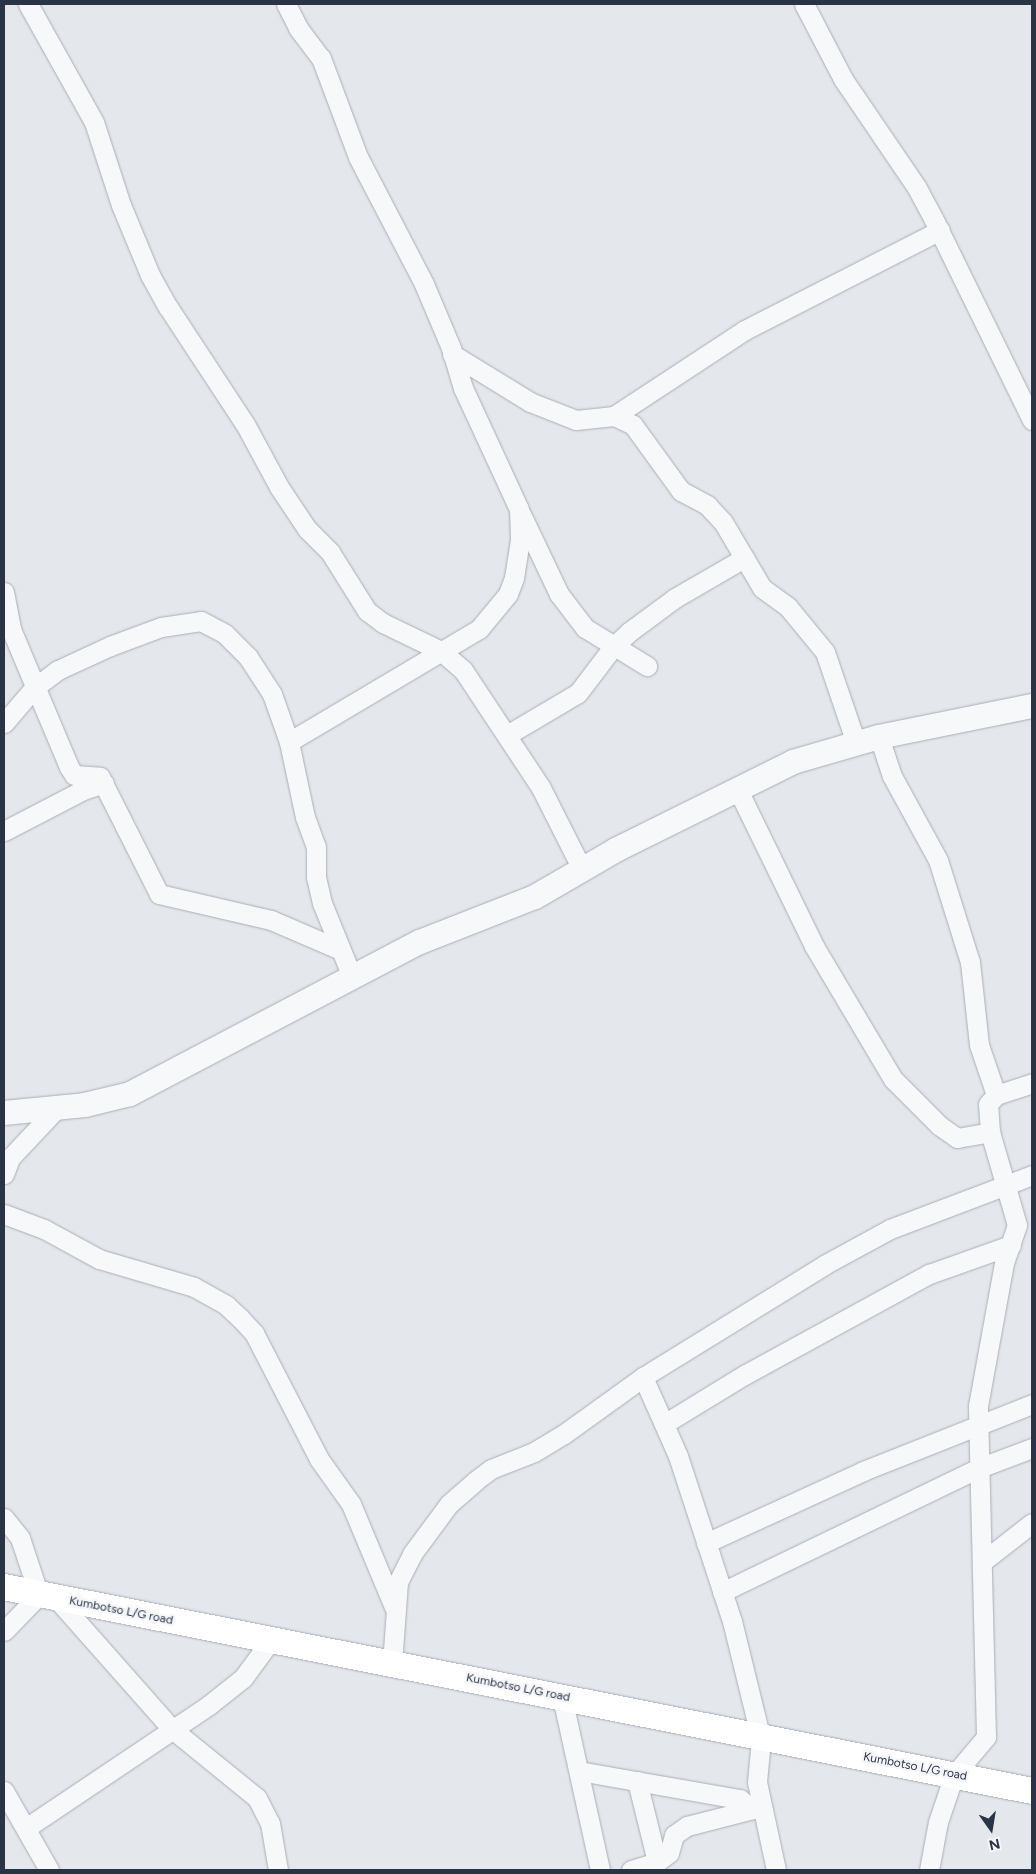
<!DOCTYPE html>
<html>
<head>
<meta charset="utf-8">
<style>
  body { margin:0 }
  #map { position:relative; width:1036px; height:1874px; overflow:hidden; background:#e4e7ec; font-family:Figtree,sans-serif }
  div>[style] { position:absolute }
  .roads { filter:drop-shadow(0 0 1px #a9aeb7) drop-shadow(0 0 1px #a9aeb7) }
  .minor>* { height:19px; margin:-9.5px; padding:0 9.5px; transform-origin:9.5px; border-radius:9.5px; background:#f7f8fa }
  .tertiary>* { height:24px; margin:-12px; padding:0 12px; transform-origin:12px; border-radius:12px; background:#f7f8fa }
  .secondary>* { height:26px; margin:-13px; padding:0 13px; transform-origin:13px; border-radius:13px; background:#fff }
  span { translate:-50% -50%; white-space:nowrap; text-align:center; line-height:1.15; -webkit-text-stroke:4.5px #f4f6f9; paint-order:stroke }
  .street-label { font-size:12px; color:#2b3445 }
  .frame { position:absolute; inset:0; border:5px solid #2b3445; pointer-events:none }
  .north { position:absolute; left:966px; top:1804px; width:50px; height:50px; -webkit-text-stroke:4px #f4f6f9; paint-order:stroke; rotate:167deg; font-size:14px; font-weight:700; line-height:20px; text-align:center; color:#2b3445 }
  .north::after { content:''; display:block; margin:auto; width:18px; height:22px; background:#2b3445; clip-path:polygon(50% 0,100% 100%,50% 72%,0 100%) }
</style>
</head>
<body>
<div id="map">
  <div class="roads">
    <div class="minor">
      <div style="left:28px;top:4px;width:135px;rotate:60.8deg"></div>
      <div style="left:94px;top:122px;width:87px;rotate:72deg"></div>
      <div style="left:121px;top:205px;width:76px;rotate:67.5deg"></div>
      <div style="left:150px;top:275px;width:37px;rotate:61deg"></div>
      <div style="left:168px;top:307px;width:140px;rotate:56.7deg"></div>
      <div style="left:245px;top:424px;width:72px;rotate:61.6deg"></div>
      <div style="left:279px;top:487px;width:50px;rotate:56.3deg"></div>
      <div style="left:307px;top:529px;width:33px;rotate:45deg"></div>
      <div style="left:330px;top:552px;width:70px;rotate:57.9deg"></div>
      <div style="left:367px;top:611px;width:20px;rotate:37deg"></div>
      <div style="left:383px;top:623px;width:64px;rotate:25.8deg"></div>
      <div style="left:441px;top:651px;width:29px;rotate:41deg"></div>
      <div style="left:463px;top:670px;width:141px;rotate:56.5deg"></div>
      <div style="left:541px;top:788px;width:91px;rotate:63.2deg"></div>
      <div style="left:286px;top:4px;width:27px;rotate:63deg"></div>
      <div style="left:298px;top:28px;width:38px;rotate:53deg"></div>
      <div style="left:321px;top:58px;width:106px;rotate:69.5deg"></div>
      <div style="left:358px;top:157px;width:143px;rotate:62.5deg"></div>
      <div style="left:424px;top:284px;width:69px;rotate:67.1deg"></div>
      <div style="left:451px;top:348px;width:42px;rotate:73.3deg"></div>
      <div style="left:463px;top:388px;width:133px;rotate:65.2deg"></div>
      <div style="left:519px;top:509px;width:31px;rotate:88deg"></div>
      <div style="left:520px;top:540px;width:38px;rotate:99deg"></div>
      <div style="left:514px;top:578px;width:17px;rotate:111deg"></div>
      <div style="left:508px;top:594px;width:45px;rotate:129.6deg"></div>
      <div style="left:479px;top:629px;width:221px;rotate:149.3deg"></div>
      <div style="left:804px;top:4px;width:85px;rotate:62.5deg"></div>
      <div style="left:843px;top:79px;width:132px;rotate:55.8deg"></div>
      <div style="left:917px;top:188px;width:36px;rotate:62deg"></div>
      <div style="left:934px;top:220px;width:223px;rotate:63.9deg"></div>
      <div style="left:452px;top:354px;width:92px;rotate:31.6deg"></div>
      <div style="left:530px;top:402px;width:49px;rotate:21.4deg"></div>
      <div style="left:576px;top:420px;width:38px;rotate:-6deg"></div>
      <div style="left:614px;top:416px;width:21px;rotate:25deg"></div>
      <div style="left:633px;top:425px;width:82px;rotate:54deg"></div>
      <div style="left:681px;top:491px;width:30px;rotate:28deg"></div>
      <div style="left:707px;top:505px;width:23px;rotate:47deg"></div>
      <div style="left:723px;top:522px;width:77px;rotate:59.4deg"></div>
      <div style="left:762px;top:588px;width:32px;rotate:36deg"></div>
      <div style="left:788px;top:607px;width:58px;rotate:50.6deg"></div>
      <div style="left:825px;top:652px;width:96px;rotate:71.2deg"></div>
      <div style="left:614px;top:416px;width:157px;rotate:-33.3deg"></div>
      <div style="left:745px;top:330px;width:219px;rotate:-27.1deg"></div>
      <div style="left:521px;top:514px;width:89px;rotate:64.6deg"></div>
      <div style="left:559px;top:594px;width:43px;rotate:52.6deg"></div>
      <div style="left:585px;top:628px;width:73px;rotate:31.5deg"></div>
      <div style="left:4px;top:592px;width:38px;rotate:79deg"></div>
      <div style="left:11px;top:629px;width:150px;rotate:67.2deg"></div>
      <div style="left:69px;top:767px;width:9px;rotate:58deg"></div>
      <div style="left:74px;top:775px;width:26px;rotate:4deg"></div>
      <div style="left:100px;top:777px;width:131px;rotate:63.2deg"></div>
      <div style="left:159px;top:894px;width:115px;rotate:13.1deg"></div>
      <div style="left:271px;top:920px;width:76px;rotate:23.2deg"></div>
      <div style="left:4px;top:723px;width:46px;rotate:-49.4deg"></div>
      <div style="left:34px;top:688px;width:30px;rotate:-37deg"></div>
      <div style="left:58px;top:670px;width:57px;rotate:-24.8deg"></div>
      <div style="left:110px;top:646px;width:54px;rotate:-20.4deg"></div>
      <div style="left:161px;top:627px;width:40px;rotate:-8.5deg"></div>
      <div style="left:201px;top:621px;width:27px;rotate:28deg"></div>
      <div style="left:225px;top:634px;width:33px;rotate:45deg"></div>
      <div style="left:248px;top:657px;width:44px;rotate:57deg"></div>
      <div style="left:272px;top:694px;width:51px;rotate:70.5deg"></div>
      <div style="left:289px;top:742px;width:77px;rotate:78deg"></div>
      <div style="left:305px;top:817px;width:32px;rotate:70deg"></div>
      <div style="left:316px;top:847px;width:30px;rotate:90deg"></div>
      <div style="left:316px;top:877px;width:27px;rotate:77deg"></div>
      <div style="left:322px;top:903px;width:80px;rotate:67.9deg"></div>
      <div style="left:507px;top:735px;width:82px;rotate:-30.6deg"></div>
      <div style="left:578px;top:693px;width:58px;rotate:-52.7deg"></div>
      <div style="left:613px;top:647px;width:22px;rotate:-43deg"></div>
      <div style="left:629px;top:632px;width:57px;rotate:-36.5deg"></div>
      <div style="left:675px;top:598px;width:80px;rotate:-30.1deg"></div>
      <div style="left:879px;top:737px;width:41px;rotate:71.6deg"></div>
      <div style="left:892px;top:776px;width:96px;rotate:61.3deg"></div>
      <div style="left:938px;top:860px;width:107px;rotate:72.6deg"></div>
      <div style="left:970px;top:962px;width:83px;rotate:83.8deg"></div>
      <div style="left:979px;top:1045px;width:53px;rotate:71.2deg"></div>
      <div style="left:738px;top:790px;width:174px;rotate:64deg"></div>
      <div style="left:814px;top:946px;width:155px;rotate:59.3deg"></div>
      <div style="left:893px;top:1079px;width:66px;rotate:45deg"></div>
      <div style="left:940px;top:1126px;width:21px;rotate:35deg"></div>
      <div style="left:957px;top:1138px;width:34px;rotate:-10deg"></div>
      <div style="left:4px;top:831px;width:89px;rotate:-27.4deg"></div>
      <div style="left:83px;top:790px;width:22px;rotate:-18deg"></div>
      <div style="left:4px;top:1174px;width:17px;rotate:-69deg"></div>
      <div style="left:10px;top:1158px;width:69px;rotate:-46.8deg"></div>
      <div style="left:4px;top:1214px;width:43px;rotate:20.6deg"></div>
      <div style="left:44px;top:1229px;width:63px;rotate:28.6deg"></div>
      <div style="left:99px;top:1259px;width:99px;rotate:16.4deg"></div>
      <div style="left:194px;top:1287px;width:37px;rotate:29deg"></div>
      <div style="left:226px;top:1305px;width:19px;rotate:43deg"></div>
      <div style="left:240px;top:1318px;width:21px;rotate:47deg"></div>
      <div style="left:254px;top:1333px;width:142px;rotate:62.7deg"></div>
      <div style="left:319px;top:1459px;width:55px;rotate:54.6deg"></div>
      <div style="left:351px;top:1504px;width:112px;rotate:67.3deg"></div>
      <div style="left:643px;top:1377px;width:86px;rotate:66.1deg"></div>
      <div style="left:678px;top:1456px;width:174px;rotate:71.9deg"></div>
      <div style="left:732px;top:1621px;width:122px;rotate:76.2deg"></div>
      <div style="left:761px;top:1739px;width:43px;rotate:95.3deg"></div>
      <div style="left:757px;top:1782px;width:90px;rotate:77.8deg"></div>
      <div style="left:664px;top:1424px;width:96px;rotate:-31.4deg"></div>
      <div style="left:746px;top:1374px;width:209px;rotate:-28.7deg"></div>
      <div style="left:929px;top:1274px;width:87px;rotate:-19.5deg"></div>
      <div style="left:4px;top:1518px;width:26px;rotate:51deg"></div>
      <div style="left:20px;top:1538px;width:60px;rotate:71.6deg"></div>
      <div style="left:39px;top:1595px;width:50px;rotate:134.2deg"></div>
      <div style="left:706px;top:1543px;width:173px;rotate:-24.6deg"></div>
      <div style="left:863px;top:1471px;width:182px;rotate:-21.6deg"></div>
      <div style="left:982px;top:1562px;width:63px;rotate:-38deg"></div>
      <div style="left:722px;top:1592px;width:285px;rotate:-25.8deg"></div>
      <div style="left:979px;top:1468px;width:57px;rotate:-20.7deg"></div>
      <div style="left:56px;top:1598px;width:175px;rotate:48.5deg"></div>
      <div style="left:172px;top:1729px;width:109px;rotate:39.1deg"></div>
      <div style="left:257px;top:1798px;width:28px;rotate:63deg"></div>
      <div style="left:270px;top:1823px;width:48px;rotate:80.3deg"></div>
      <div style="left:392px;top:1664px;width:82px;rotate:-85.8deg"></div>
      <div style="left:398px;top:1582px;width:31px;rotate:-63deg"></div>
      <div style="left:412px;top:1554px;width:62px;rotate:-53.5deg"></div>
      <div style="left:449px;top:1504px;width:35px;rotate:-41deg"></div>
      <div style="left:475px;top:1481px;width:20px;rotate:-37deg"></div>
      <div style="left:491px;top:1469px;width:46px;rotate:-21.6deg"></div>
      <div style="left:534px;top:1452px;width:35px;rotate:-31deg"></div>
      <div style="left:564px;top:1434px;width:97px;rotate:-35.8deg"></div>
      <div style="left:643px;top:1377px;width:213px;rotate:-31.7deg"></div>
      <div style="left:824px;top:1265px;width:75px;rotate:-28.6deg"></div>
      <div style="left:890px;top:1229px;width:152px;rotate:-20.8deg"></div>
      <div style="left:562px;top:1697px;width:177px;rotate:77.6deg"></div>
      <div style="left:579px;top:1771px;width:163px;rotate:9.9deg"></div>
      <div style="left:740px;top:1799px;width:16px;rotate:40deg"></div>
      <div style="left:637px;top:1781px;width:83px;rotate:76.1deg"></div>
      <div style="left:4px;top:1791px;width:91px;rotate:60.3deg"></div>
      <div style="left:26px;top:1828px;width:220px;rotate:-33.9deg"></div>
      <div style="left:209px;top:1705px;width:43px;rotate:-38.5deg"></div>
      <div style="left:243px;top:1678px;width:47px;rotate:-53.6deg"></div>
      <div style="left:631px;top:1870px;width:27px;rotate:-17deg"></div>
      <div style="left:657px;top:1862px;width:15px;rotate:-37deg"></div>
      <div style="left:669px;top:1853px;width:19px;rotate:-74deg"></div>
      <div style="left:674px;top:1835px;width:16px;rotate:-35deg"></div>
      <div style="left:687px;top:1826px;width:76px;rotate:-14.4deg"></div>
      <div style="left:929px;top:1870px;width:49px;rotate:-79.4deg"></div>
      <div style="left:938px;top:1822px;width:50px;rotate:-71.2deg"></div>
      <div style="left:954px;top:1775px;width:50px;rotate:-49.9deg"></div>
      <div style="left:986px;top:1737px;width:331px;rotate:-91.4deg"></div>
      <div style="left:978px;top:1406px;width:145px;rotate:-79.7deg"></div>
      <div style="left:1004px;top:1263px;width:40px;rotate:-71.1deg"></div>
      <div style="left:1017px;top:1225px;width:97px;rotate:-106.2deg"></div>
      <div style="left:990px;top:1132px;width:28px;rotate:-94deg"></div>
      <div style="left:988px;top:1104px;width:12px;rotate:-48deg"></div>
      <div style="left:996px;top:1095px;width:38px;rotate:-18deg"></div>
    </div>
    <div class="tertiary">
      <div style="left:4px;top:1113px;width:81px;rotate:-5.6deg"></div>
      <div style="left:85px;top:1105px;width:46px;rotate:-13.7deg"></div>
      <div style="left:130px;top:1094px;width:327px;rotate:-27.7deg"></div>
      <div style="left:420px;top:942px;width:123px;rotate:-21.4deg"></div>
      <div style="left:535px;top:897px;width:94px;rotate:-30.1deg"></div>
      <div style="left:616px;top:850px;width:198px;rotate:-26.4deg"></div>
      <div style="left:793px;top:762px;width:90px;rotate:-16.2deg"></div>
      <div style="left:879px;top:737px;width:156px;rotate:-11.5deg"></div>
    </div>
    <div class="secondary">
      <div style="left:4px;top:1587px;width:1048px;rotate:11.22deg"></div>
    </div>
  </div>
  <div class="street-label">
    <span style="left:121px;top:1611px;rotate:11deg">Kumbotso L/G road</span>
    <span style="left:518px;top:1688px;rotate:11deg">Kumbotso L/G road</span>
    <span style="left:915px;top:1767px;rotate:11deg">Kumbotso L/G road</span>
  </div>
  <div class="frame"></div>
  <div class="north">N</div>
</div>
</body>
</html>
